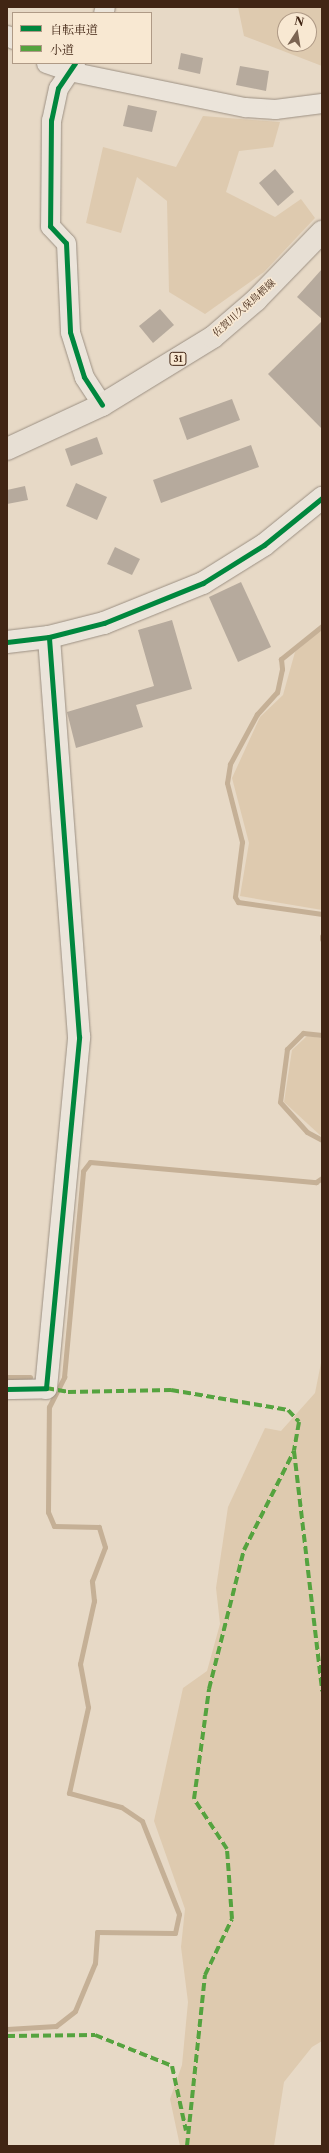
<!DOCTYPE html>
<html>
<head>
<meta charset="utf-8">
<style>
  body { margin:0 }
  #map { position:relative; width:329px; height:2153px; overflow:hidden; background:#e7d9c6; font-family:"Libre Caslon Text","Noto Serif JP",serif }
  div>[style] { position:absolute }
  .green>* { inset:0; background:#decaaf }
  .stream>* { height:5px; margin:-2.5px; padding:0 2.5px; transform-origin:2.5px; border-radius:2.5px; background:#c5b096 }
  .building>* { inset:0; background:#b6aa9d }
  .roads { filter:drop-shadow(0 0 1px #9c9083) drop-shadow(0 0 1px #9c9083) }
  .street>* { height:19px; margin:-9.5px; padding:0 9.5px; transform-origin:9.5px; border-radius:9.5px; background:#ebe4da }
  .secondary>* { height:22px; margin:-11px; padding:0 11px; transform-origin:11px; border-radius:11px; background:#ebe4da }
  .primary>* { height:22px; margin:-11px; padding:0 11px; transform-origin:11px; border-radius:11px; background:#e7dfd4 }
  .quiet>* { height:4px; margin-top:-2px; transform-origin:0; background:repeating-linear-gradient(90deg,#55a33f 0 8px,transparent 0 12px) }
  .cycleway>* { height:5px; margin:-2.5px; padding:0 2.5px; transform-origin:2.5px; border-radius:2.5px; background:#00873e }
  span { translate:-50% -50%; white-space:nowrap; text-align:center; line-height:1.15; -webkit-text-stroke:3px #f8e8d2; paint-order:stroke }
  .shield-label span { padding:1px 3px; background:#f8e8d2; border:1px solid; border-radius:3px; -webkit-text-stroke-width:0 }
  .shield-label { font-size:9px; color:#412514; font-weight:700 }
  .street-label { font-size:10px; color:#412514 }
  .frame { position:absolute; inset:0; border:8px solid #412514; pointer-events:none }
  .legend { position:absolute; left:12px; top:12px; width:140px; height:52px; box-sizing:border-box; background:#f8e8d2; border:1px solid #af9a86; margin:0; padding:5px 7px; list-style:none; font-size:12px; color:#412514 }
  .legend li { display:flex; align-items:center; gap:8px; height:20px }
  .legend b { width:20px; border:1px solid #af9a86 }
  .north { position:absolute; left:277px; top:12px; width:40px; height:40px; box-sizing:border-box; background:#f8e8d2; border:1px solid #af9a86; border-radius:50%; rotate:12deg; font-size:11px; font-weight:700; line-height:16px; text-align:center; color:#412514 }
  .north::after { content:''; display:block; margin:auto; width:14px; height:18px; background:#7b6452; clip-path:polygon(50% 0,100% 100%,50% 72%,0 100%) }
</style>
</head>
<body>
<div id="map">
  <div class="green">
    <div style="clip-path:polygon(evenodd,238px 7px,322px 7px,322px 66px,244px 36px,238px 7px,285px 20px,309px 20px,309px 44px,285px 44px,285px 20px)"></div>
    <div style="clip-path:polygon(203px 116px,280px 122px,273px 147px,239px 151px,226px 192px,275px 217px,301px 199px,315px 218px,264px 272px,205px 314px,169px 292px,167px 201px,137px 177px,121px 233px,86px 223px,103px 147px,176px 167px)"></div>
    <div style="clip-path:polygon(322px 629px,322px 910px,240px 896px,249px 843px,232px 778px,260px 717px,283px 695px,295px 652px)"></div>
    <div style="clip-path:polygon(307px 1036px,322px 1038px,322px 1137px,284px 1102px,292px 1050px)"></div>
    <div style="clip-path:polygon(322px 1358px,322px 2041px,312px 2047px,284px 2082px,274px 2146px,180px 2146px,170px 2099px,182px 2065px,188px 2002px,181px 1947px,185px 1909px,154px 1821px,183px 1688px,207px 1671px,220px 1624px,216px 1588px,228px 1507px,265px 1428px,281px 1431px,315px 1393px)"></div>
  </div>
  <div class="stream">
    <div style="left:322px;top:626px;width:53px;rotate:141.2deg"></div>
    <div style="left:281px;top:659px;width:10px;rotate:84deg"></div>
    <div style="left:282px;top:669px;width:24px;rotate:102deg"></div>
    <div style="left:277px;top:692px;width:30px;rotate:132deg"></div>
    <div style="left:257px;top:714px;width:57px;rotate:118.4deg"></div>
    <div style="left:230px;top:764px;width:19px;rotate:99deg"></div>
    <div style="left:227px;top:783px;width:61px;rotate:75.7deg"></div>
    <div style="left:242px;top:842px;width:55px;rotate:97.3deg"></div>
    <div style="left:235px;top:897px;width:6px;rotate:59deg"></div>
    <div style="left:238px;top:902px;width:85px;rotate:8.1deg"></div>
    <div style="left:322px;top:936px;width:3px;rotate:90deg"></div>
    <div style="left:322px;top:1035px;width:19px;rotate:-174deg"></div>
    <div style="left:303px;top:1033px;width:23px;rotate:135deg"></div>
    <div style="left:287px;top:1049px;width:53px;rotate:97.5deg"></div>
    <div style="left:280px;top:1102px;width:40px;rotate:48deg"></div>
    <div style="left:307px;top:1132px;width:17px;rotate:28deg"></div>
    <div style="left:7px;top:1377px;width:23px"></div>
    <div style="left:7px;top:2029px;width:49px;rotate:-3.5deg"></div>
    <div style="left:56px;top:2026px;width:24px;rotate:-38deg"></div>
    <div style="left:75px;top:2011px;width:52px;rotate:-67.4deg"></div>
    <div style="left:95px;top:1963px;width:31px;rotate:-86deg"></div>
    <div style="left:97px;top:1932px;width:78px;rotate:0.7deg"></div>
    <div style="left:175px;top:1933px;width:19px;rotate:-78deg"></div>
    <div style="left:179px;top:1914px;width:100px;rotate:-111.7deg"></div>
    <div style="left:142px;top:1821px;width:25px;rotate:-146deg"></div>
    <div style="left:121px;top:1807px;width:54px;rotate:-164.9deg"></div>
    <div style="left:69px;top:1793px;width:88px;rotate:-77.5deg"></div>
    <div style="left:88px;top:1707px;width:44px;rotate:-100.5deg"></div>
    <div style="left:80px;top:1664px;width:65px;rotate:-77.5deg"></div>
    <div style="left:94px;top:1601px;width:20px;rotate:-96deg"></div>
    <div style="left:92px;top:1581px;width:36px;rotate:-69deg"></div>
    <div style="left:105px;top:1547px;width:21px;rotate:-107deg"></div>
    <div style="left:99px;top:1527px;width:45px;rotate:-178.7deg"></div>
    <div style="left:54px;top:1526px;width:15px;rotate:-113deg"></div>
    <div style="left:48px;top:1512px;width:105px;rotate:-89.5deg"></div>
    <div style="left:49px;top:1407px;width:34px;rotate:-63deg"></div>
    <div style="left:64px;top:1377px;width:207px;rotate:-84.7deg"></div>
    <div style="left:83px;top:1171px;width:11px;rotate:-52deg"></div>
    <div style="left:90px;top:1162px;width:227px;rotate:5.1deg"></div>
    <div style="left:316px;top:1182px;width:7px;rotate:-34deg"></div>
  </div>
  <div class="building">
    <div style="clip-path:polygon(181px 53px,203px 58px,200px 74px,178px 69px)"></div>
    <div style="clip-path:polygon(240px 66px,269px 71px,266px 91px,236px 85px)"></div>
    <div style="clip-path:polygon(128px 105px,157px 111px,152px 132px,123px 126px)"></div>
    <div style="clip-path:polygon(275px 169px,294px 192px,278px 206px,259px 183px)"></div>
    <div style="clip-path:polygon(322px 269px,322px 319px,297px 297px)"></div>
    <div style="clip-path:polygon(160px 309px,174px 325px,153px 343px,139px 326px)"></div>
    <div style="clip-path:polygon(322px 321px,322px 429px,268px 374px)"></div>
    <div style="clip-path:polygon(232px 399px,240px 420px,187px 440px,179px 418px)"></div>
    <div style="clip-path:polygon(97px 437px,103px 454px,71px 466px,65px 449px)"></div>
    <div style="clip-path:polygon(251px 445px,259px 467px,161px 503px,153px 480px)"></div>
    <div style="clip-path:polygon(76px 483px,107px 497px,97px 520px,66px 506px)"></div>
    <div style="clip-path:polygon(25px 486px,28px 500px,7px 504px,7px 490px)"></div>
    <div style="clip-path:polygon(115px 547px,140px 559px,132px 575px,107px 564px)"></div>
    <div style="clip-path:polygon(241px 582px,271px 647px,238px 662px,209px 597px)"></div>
    <div style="clip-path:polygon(172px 620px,192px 689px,136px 705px,143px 727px,76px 748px,67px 712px,154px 686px,138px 630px)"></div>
  </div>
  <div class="roads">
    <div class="street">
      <div style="left:103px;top:13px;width:6px;rotate:-72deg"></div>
      <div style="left:7px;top:35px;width:7px;rotate:34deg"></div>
      <div style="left:46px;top:63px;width:24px;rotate:19deg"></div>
      <div style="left:69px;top:71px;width:180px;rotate:11.6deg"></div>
      <div style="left:245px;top:107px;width:30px;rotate:4deg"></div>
      <div style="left:275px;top:109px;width:47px;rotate:-7.3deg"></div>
      <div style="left:75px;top:63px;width:30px;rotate:124deg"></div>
      <div style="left:58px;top:88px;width:33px;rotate:102deg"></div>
      <div style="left:51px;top:120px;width:106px;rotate:90.5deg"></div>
      <div style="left:50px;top:226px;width:23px;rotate:47deg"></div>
      <div style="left:66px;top:243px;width:89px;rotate:87.4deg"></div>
      <div style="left:70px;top:332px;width:47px;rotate:72.7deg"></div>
      <div style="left:84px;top:377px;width:33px;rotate:57deg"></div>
      <div style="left:7px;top:1389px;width:39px;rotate:-1deg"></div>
    </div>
    <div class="secondary">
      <div style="left:7px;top:642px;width:42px;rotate:-6.8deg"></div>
      <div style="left:49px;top:637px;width:57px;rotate:-14.3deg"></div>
      <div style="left:104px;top:623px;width:107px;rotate:-22deg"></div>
      <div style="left:203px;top:583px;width:72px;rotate:-31.9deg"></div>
      <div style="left:264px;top:545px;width:75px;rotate:-39deg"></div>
      <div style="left:46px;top:1388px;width:353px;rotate:-84.6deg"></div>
      <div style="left:79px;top:1037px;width:401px;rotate:-94.3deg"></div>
    </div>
    <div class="primary">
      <div style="left:7px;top:449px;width:105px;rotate:-24.9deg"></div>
      <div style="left:102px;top:405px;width:130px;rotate:-31.5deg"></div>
      <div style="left:213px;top:337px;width:57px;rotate:-40.7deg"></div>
      <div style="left:256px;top:300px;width:95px;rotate:-45.9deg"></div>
    </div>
  </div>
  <div class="quiet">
    <div style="left:46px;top:1388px;width:22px;rotate:10deg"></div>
    <div style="left:68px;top:1392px;width:103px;rotate:-1.1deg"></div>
    <div style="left:171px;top:1390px;width:119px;rotate:9.7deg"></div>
    <div style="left:288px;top:1410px;width:16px;rotate:47deg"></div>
    <div style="left:299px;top:1422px;width:29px;rotate:100deg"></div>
    <div style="left:294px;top:1451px;width:242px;rotate:83.3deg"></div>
    <div style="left:7px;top:2036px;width:88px;rotate:-0.7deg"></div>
    <div style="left:95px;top:2035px;width:83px;rotate:21.9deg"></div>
    <div style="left:172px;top:2066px;width:66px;rotate:77.8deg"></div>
    <div style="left:187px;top:2146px;width:172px;rotate:-84deg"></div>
    <div style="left:205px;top:1975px;width:62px;rotate:-64.3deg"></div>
    <div style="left:232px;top:1919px;width:70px;rotate:-94.1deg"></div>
    <div style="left:227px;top:1849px;width:60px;rotate:-123.4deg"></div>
    <div style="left:194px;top:1799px;width:111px;rotate:-82.2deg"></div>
    <div style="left:209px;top:1689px;width:143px;rotate:-75.9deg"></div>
    <div style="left:244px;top:1550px;width:111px;rotate:-63.2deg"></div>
  </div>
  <div class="cycleway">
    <div style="left:75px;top:63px;width:30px;rotate:124deg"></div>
    <div style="left:58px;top:88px;width:33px;rotate:102deg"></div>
    <div style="left:51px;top:120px;width:106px;rotate:90.5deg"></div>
    <div style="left:50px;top:226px;width:23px;rotate:47deg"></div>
    <div style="left:66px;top:243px;width:89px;rotate:87.4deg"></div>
    <div style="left:70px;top:332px;width:47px;rotate:72.7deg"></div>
    <div style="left:84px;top:377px;width:33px;rotate:57deg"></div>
    <div style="left:7px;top:642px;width:42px;rotate:-6.8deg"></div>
    <div style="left:49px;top:637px;width:57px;rotate:-14.3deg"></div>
    <div style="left:104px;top:623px;width:107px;rotate:-22deg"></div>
    <div style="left:203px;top:583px;width:72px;rotate:-31.9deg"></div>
    <div style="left:264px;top:545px;width:75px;rotate:-39deg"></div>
    <div style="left:7px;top:1389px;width:39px;rotate:-1deg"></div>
    <div style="left:46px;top:1388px;width:353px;rotate:-84.6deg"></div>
    <div style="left:79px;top:1037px;width:401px;rotate:-94.3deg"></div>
  </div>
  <div class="shield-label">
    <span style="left:178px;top:359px">31</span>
  </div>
  <div class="street-label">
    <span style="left:244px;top:308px;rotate:-42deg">佐賀川久保鳥栖線</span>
  </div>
  <div class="frame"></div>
  <ul class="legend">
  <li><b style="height:5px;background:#00873e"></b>自転車道</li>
  <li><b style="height:5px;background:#55a33f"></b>小道</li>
  </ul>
  <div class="north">N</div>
</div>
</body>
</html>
